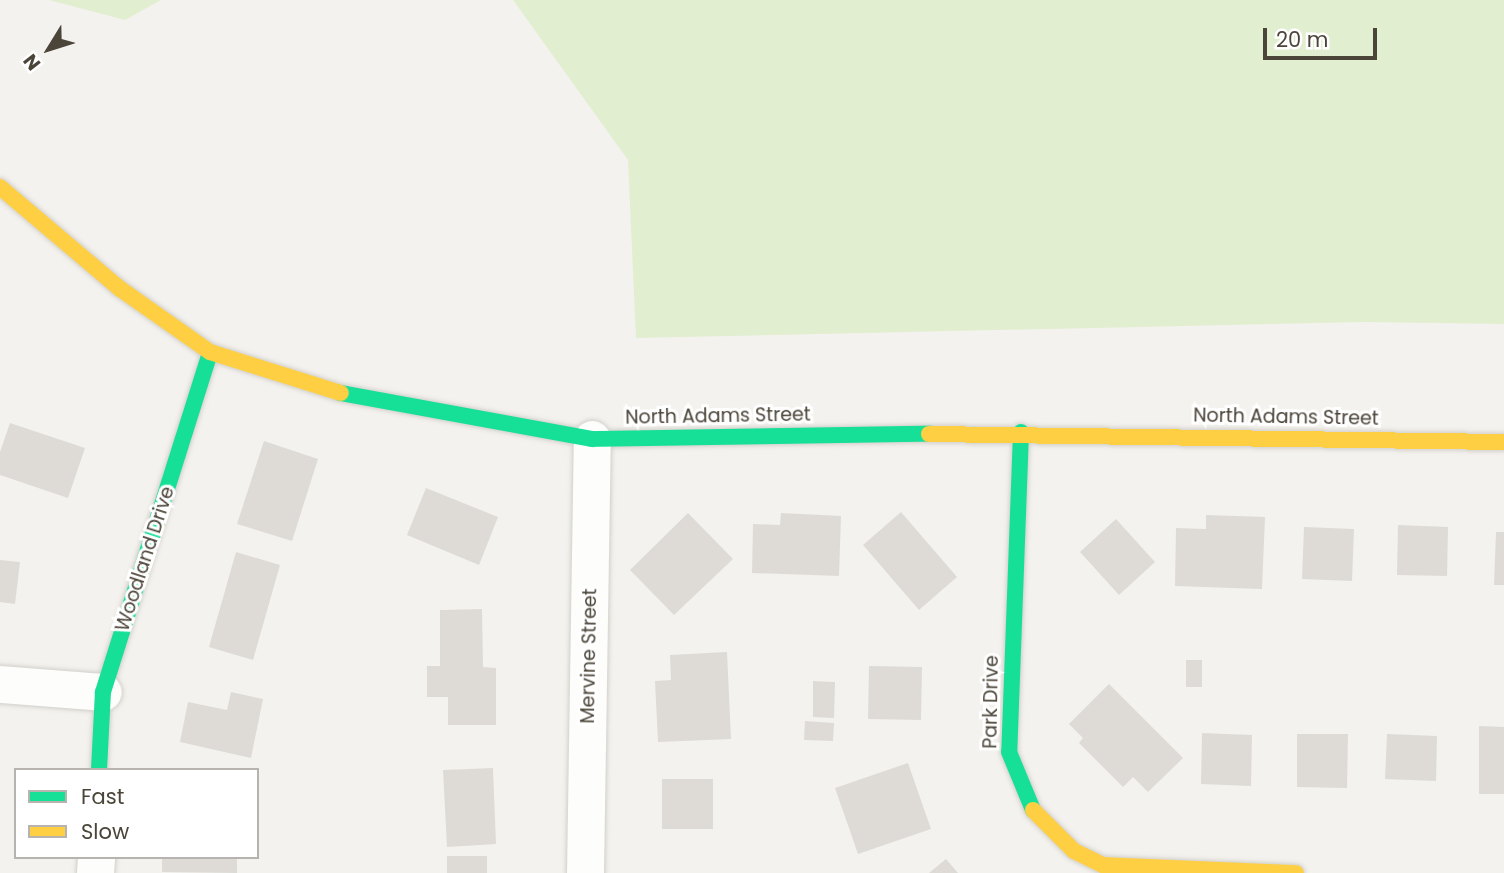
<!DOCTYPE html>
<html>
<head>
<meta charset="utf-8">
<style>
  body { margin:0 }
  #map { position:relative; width:1504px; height:873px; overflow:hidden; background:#f4f2ee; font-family:Poppins,sans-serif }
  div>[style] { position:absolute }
  .green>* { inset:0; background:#e1eecf }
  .building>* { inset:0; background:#dedbd6 }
  .roads { filter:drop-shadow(0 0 2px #d2d0cb) drop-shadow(0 0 2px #d2d0cb) }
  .street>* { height:37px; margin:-18.5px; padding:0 18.5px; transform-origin:18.5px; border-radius:18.5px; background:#fdfdfc }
  .fast>* { height:16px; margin:-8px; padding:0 8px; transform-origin:8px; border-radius:8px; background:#16e098 }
  .slow>* { height:16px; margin:-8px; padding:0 8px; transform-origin:8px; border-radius:8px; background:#ffcf43 }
  span { translate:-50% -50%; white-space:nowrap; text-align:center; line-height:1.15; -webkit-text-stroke:6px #fff; paint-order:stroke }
  .street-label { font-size:19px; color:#4b4439 }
  .legend { position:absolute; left:14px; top:768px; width:245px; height:91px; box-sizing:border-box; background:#fff; border:2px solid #b7b4b0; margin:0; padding:9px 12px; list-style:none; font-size:21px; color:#4b4439 }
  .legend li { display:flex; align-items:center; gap:14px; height:35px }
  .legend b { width:35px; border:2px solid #b7b4b0 }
  .north { position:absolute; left:14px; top:14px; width:70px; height:70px; -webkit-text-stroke:5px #fff; paint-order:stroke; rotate:232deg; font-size:19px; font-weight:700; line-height:28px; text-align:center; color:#4b4439 }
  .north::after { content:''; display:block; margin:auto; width:24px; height:32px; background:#4b4439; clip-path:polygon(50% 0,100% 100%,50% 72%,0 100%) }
  .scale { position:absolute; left:1263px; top:28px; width:114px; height:32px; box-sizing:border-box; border:4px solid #4b4439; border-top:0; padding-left:9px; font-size:21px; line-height:24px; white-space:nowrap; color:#4b4439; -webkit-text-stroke:5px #fff; paint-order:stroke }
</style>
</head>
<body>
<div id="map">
  <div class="green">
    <div style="clip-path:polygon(49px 0,161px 0,125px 20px)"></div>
    <div style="clip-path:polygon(513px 0,1504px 0,1504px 324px,1364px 322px,636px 338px,628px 160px)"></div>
  </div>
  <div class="building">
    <div style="clip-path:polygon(10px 423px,85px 448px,68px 498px,0 475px,0 452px)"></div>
    <div style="clip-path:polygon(264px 441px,318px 459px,292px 541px,237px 524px)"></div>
    <div style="clip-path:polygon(426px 488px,498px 517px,479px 565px,407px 535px)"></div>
    <div style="clip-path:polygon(901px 512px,957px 577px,919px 610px,863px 545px)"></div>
    <div style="clip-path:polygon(688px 513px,733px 559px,674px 615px,630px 570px)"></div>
    <div style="clip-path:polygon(781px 513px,841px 516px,839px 576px,752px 573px,753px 524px,780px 525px)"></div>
    <div style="clip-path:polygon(1206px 515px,1265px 517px,1262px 589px,1175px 586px,1176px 528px,1206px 529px)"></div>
    <div style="clip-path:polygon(1116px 519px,1155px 562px,1119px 595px,1080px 552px)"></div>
    <div style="clip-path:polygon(1398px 525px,1448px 527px,1447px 576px,1397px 575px)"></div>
    <div style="clip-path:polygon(1304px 527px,1354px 529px,1352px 581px,1302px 579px)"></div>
    <div style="clip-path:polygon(1496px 532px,1504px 532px,1504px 585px,1494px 585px)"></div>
    <div style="clip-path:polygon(236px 552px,280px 565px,253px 660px,209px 647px)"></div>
    <div style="clip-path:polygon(0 560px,20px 562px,15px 604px,0 602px)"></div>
    <div style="clip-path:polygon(482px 609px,483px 667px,496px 668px,496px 725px,448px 725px,448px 697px,427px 697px,427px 666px,440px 666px,440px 610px)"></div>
    <div style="clip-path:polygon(727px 652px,731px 739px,658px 742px,655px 681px,671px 680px,670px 655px)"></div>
    <div style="clip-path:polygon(1186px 660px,1202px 660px,1202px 687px,1186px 687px)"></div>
    <div style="clip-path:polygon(869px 666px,922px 667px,921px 720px,868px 719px)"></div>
    <div style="clip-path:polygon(813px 681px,835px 682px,834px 718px,813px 717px)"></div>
    <div style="clip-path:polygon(1109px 684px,1183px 758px,1148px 792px,1133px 777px,1123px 787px,1079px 743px,1083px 738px,1069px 724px)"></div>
    <div style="clip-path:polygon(231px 692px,263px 699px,251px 758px,180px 742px,188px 702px,227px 710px)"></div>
    <div style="clip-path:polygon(805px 721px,834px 723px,833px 741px,804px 740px)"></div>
    <div style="clip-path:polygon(1479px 726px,1504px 727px,1504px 794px,1479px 794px)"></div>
    <div style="clip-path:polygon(1202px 733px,1252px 735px,1251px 786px,1201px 784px)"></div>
    <div style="clip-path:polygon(1297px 734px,1348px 734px,1347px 788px,1297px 787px)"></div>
    <div style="clip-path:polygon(1387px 734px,1437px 736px,1436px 781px,1385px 779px)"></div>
    <div style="clip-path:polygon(908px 763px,931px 829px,858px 854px,835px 788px)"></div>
    <div style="clip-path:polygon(493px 768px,496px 844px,447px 847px,443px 770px)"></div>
    <div style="clip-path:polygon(662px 779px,713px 779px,713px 829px,662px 829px)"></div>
    <div style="clip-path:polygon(447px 856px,487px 856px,487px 873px,447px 873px)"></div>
    <div style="clip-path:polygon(162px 857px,237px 857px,237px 873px,162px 872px)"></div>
    <div style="clip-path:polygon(946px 859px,958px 873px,929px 873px)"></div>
  </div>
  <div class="roads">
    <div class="street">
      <div style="left:0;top:684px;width:103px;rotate:4.4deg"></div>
      <div style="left:95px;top:873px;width:16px;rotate:-86deg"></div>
      <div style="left:585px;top:873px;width:434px;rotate:-89.1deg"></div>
    </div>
    <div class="fast">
      <div style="left:341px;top:393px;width:255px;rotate:10.4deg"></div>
      <div style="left:592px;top:439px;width:337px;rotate:-0.9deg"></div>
      <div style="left:1021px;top:432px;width:320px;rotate:92.1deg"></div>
      <div style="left:1009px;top:752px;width:63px;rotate:67.5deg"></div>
      <div style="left:99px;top:770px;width:78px;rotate:-87.1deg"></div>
      <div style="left:103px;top:692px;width:356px;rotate:-72.5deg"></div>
    </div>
    <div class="slow">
      <div style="left:0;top:187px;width:156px;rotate:40.3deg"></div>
      <div style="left:119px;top:288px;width:111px;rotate:35.1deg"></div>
      <div style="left:210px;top:352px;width:137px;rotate:17.4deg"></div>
      <div style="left:929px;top:434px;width:575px;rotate:0.8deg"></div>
      <div style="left:1033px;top:810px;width:58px;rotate:45deg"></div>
      <div style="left:1074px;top:851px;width:32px;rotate:26deg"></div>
      <div style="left:1103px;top:865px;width:193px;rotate:2.4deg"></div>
    </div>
  </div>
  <div class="street-label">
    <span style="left:718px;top:416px;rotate:-1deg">North Adams Street</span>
    <span style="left:1286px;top:417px;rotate:1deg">North Adams Street</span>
    <span style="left:145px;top:559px;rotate:-72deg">Woodland Drive</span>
    <span style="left:589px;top:656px;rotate:-89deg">Mervine Street</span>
    <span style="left:991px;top:702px;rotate:-89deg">Park Drive</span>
  </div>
  <ul class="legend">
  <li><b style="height:9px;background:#16e098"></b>Fast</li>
  <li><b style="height:9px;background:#ffcf43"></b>Slow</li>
  </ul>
  <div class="north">N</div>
  <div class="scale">20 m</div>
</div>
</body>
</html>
